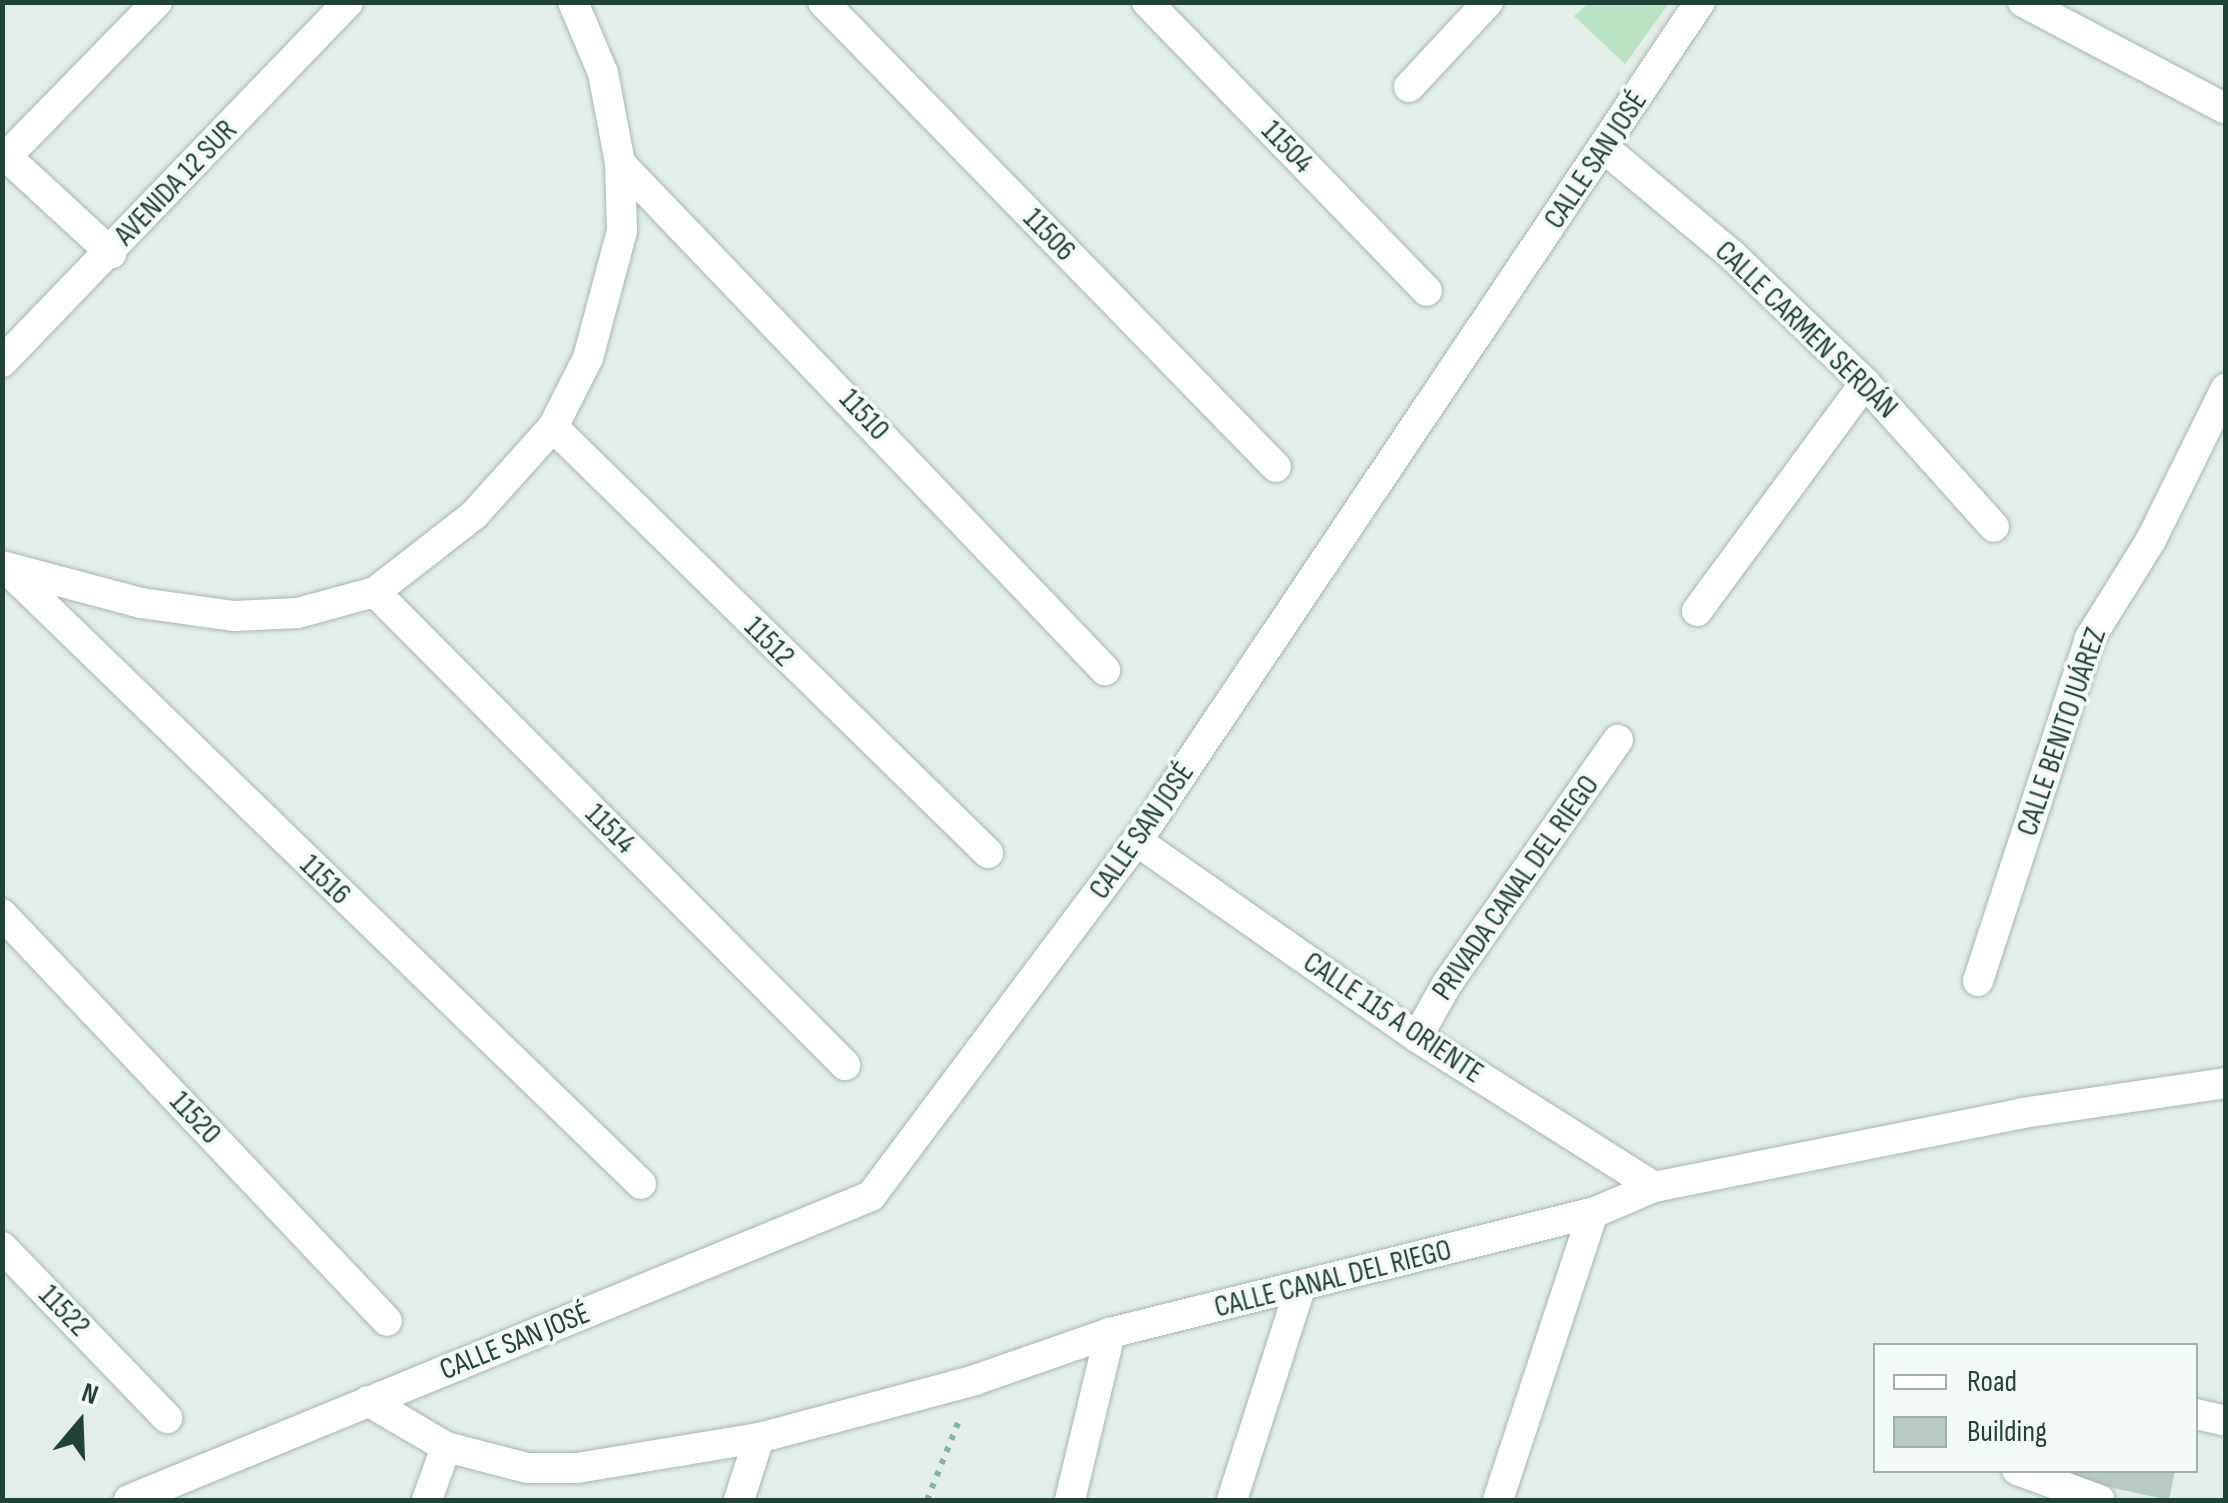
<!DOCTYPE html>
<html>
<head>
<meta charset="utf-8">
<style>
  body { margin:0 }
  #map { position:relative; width:2228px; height:1503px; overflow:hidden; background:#e3eee9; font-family:"Sofia Sans Condensed",sans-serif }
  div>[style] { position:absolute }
  .green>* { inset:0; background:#bae2c3 }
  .building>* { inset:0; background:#b8cac2 }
  .path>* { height:6px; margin-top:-3px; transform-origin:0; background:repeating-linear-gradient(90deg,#80b5a2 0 5px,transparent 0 13px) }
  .roads { filter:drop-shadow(0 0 2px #a5b7b0) drop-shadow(0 0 2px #a5b7b0) }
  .minor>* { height:30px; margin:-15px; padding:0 15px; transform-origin:15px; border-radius:15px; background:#fff }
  span { translate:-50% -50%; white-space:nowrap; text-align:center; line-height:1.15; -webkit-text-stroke:8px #f4faf7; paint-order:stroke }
  .street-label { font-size:30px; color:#204237 }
  .frame { position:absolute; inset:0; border:5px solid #204237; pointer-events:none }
  .legend { position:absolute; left:1873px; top:1343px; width:325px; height:130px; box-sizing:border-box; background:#f4faf7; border:2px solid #9fb0aa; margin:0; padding:12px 18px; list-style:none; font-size:30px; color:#204237 }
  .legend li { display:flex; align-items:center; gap:20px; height:50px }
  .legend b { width:50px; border:2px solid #9fb0aa }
  .north { position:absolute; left:30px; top:1373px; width:100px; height:100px; -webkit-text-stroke:8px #f4faf7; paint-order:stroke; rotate:19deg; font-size:28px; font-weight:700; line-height:40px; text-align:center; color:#204237 }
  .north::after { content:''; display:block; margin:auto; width:35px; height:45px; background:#204237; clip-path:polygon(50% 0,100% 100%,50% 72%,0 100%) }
</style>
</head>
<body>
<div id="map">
  <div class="green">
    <div style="clip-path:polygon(1589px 3px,1589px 2px,1669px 3px,1625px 64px,1574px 16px)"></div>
  </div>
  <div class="building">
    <div style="clip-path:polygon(2030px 1470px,2175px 1470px,2169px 1500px)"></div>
  </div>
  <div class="path">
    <div style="left:927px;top:1500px;width:88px;rotate:-68.1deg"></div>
  </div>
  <div class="roads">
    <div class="minor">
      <div style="left:823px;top:2px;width:649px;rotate:45.75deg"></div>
      <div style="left:1147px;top:2px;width:402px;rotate:45.9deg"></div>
      <div style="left:2023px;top:2px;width:229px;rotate:27.8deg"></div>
      <div style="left:1409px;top:87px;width:116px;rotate:-47.1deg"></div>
      <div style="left:1604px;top:148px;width:167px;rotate:39.9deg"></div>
      <div style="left:1732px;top:255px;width:185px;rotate:43.9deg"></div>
      <div style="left:1865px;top:383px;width:193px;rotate:48.1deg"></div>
      <div style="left:7px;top:157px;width:142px;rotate:42.7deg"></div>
      <div style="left:2px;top:161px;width:222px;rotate:-45.7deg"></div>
      <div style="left:620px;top:163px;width:702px;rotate:46.27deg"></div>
      <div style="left:2px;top:362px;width:499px;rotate:-46.1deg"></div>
      <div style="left:553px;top:427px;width:609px;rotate:44.4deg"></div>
      <div style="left:2px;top:566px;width:144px;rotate:14.9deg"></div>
      <div style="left:141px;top:603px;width:94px;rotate:8deg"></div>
      <div style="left:234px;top:616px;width:64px;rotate:-2.7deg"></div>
      <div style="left:298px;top:613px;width:80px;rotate:-15.3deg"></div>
      <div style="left:375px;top:592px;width:125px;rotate:-37.9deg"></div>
      <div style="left:474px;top:515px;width:118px;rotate:-48.1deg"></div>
      <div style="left:553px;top:427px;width:77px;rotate:-63.1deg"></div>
      <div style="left:588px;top:358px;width:131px;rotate:-75deg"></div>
      <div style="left:622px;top:231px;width:68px;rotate:-91.7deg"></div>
      <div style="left:620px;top:163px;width:92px;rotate:-100.7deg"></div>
      <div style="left:603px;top:73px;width:77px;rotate:-112.9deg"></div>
      <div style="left:12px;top:574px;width:876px;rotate:44.12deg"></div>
      <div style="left:375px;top:592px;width:667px;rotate:45.18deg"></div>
      <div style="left:1697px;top:611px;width:283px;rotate:-53.6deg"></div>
      <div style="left:1137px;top:841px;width:342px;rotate:35deg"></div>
      <div style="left:1417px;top:1037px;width:280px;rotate:32.3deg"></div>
      <div style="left:2px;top:914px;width:560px;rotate:46.59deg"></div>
      <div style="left:1978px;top:981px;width:361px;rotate:-71.9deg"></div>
      <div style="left:2090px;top:638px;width:115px;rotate:-58.1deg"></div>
      <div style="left:2151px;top:540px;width:169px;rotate:-63.7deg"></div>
      <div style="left:1417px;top:1037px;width:61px;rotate:-60.5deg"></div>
      <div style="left:1447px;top:984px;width:298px;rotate:-55deg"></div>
      <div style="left:2px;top:1247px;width:238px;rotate:46deg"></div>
      <div style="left:368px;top:1401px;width:91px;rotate:30.5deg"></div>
      <div style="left:446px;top:1447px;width:56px;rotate:109.7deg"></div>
      <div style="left:2196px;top:1414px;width:31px;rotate:13deg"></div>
      <div style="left:446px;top:1447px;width:84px;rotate:14.5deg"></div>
      <div style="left:527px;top:1468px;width:50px"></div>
      <div style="left:577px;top:1468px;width:184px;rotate:-9.4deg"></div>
      <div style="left:759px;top:1438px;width:224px;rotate:-15deg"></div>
      <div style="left:975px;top:1380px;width:143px;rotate:-19.2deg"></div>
      <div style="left:1110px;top:1333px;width:498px;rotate:-14deg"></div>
      <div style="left:1593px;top:1213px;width:66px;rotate:-23.1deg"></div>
      <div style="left:1654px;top:1187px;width:376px;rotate:-11.3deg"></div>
      <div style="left:2023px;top:1113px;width:205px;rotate:-8.4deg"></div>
      <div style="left:2017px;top:1470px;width:88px;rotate:19.9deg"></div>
      <div style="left:129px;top:1500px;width:802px;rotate:-22.28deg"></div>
      <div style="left:871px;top:1196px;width:444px;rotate:-53.2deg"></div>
      <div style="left:1137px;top:841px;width:1010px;rotate:-56.14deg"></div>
      <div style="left:739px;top:1500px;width:65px;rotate:-72.1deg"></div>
      <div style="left:1070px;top:1500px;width:172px;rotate:-76.5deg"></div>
      <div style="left:1232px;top:1500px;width:223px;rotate:-72.2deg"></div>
      <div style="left:1498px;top:1500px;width:302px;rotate:-71.7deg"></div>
    </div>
  </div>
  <div class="street-label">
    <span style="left:1287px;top:147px;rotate:46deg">11504</span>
    <span style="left:1596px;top:160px;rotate:-56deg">CALLE SAN JOSÉ</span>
    <span style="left:176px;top:183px;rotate:-46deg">AVENIDA 12 SUR</span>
    <span style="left:1049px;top:235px;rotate:46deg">11506</span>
    <span style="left:1806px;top:330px;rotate:44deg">CALLE CARMEN SERDÁN</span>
    <span style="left:864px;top:415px;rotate:47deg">11510</span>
    <span style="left:769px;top:642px;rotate:45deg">11512</span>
    <span style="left:2062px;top:732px;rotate:-71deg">CALLE BENITO JUÁREZ</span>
    <span style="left:610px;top:829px;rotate:45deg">11514</span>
    <span style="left:1142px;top:831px;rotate:-55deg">CALLE SAN JOSÉ</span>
    <span style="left:325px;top:880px;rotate:44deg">11516</span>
    <span style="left:1516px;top:888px;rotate:-55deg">PRIVADA CANAL DEL RIEGO</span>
    <span style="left:1393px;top:1018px;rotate:34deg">CALLE 115 A ORIENTE</span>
    <span style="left:195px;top:1118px;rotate:47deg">11520</span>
    <span style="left:1333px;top:1279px;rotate:-14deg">CALLE CANAL DEL RIEGO</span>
    <span style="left:64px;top:1311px;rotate:46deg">11522</span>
    <span style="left:515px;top:1342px;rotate:-22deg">CALLE SAN JOSÉ</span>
  </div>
  <div class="frame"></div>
  <ul class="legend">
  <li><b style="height:12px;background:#fff"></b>Road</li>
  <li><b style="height:28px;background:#b8cac2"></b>Building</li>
  </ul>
  <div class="north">N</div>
</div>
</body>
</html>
